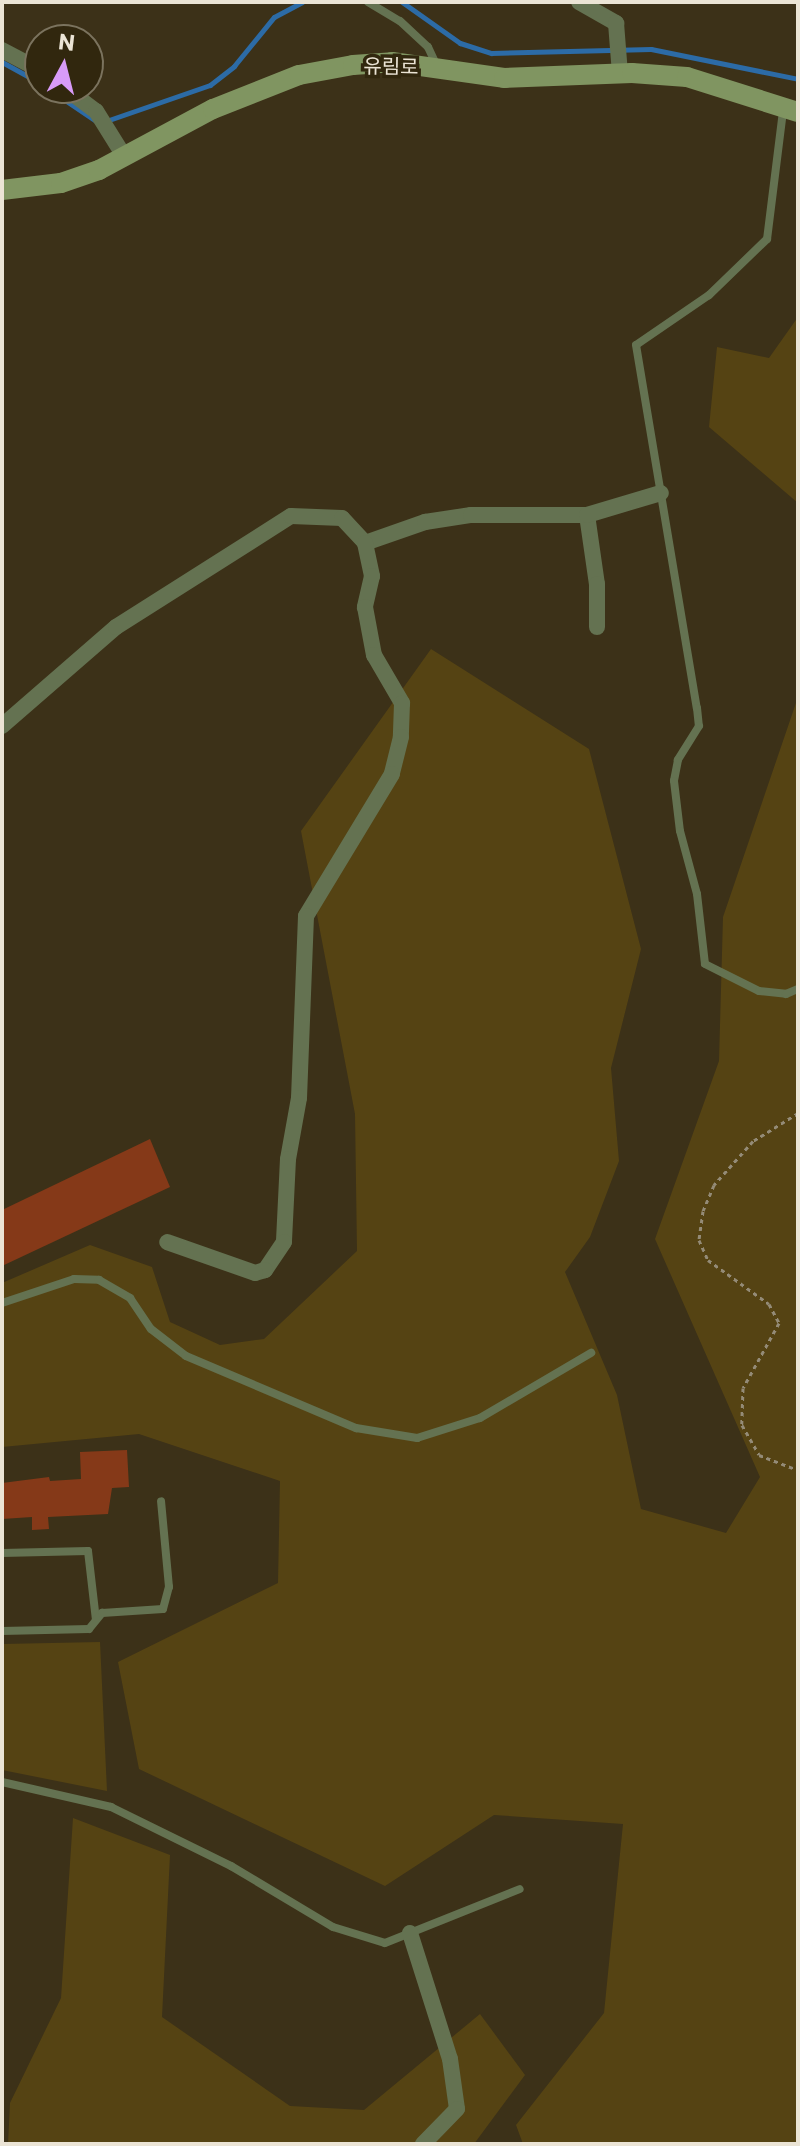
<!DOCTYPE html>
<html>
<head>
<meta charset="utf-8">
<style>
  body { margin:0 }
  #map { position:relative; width:800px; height:2146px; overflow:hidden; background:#3c3118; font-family:Commissioner,"Noto Sans KR",sans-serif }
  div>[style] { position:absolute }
  .green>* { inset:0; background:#554313 }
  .stream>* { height:5px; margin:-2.5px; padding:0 2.5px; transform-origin:2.5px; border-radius:2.5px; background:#2c6ba6 }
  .building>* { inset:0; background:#853918 }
  .path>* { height:3px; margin-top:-1.5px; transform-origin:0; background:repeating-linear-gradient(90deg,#948b77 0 4px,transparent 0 8px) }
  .lane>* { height:8px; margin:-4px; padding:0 4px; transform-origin:4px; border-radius:4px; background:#647251 }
  .street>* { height:16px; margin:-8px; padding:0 8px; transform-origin:8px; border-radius:8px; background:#647251 }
  .secondary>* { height:20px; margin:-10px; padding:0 10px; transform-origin:10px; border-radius:10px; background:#809561 }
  span { translate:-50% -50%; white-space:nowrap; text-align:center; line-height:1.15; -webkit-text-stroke:7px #31270e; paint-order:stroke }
  .street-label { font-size:20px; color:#ebe4d5 }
  .frame { position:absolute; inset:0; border:4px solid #ebe4d5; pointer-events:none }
  .north { position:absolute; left:24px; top:24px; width:80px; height:80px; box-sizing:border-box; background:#31270e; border:2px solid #7b735e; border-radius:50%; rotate:7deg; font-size:22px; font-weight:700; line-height:32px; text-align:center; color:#ebe4d5 }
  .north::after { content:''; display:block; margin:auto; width:28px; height:36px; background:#d89bf8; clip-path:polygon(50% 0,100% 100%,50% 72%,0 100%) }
</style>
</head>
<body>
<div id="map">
  <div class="green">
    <div style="clip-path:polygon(798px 317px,798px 503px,709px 427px,717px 347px,769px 358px)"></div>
    <div style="clip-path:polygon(431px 649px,589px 749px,641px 949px,611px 1068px,619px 1161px,590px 1237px,565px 1272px,617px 1395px,641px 1509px,726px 1533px,760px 1477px,655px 1239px,719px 1061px,723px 917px,798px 697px,798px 2144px,523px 2144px,516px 2125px,604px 2013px,623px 1824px,494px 1815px,385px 1886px,139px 1769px,118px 1662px,278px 1583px,280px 1481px,139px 1434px,2px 1447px,2px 1283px,90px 1245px,152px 1267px,170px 1322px,220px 1345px,264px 1339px,357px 1251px,355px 1114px,301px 831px)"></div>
    <div style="clip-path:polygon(100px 1642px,107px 1791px,2px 1770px,2px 1644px)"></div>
    <div style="clip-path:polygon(73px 1818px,170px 1855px,162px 2017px,290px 2106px,364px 2110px,480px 2014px,525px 2075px,474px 2144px,8px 2144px,10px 2103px,61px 1998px)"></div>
  </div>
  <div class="stream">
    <div style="left:402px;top:2px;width:71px;rotate:35.3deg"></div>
    <div style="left:460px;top:43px;width:33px;rotate:18deg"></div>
    <div style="left:491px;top:53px;width:160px;rotate:-1.4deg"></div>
    <div style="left:651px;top:49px;width:150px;rotate:11.5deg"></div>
    <div style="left:2px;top:62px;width:43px;rotate:28.9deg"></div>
    <div style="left:47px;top:88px;width:59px;rotate:34deg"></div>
    <div style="left:106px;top:121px;width:110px;rotate:-19.1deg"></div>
    <div style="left:210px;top:85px;width:31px;rotate:-38deg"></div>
    <div style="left:234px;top:66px;width:63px;rotate:-50.8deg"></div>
    <div style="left:274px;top:17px;width:32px;rotate:-28deg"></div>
  </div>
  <div class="building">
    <div style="clip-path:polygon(150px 1139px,170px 1187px,2px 1266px,2px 1210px)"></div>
    <div style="clip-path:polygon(127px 1450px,129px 1487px,112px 1488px,108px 1514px,48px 1517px,49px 1529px,32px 1530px,32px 1517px,2px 1519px,2px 1483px,49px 1477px,50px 1481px,81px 1479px,80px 1452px)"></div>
  </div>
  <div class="path">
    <div style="left:798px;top:1113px;width:53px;rotate:148.1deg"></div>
    <div style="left:753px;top:1141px;width:59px;rotate:131.6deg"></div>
    <div style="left:714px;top:1185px;width:28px;rotate:113deg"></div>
    <div style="left:703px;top:1211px;width:29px;rotate:98deg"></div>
    <div style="left:699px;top:1240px;width:22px;rotate:66deg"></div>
    <div style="left:708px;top:1260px;width:75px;rotate:35.8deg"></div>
    <div style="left:769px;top:1304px;width:21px;rotate:62deg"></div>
    <div style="left:779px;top:1323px;width:74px;rotate:119deg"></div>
    <div style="left:743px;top:1388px;width:37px;rotate:92deg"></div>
    <div style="left:742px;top:1425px;width:34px;rotate:60deg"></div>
    <div style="left:759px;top:1455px;width:42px;rotate:21deg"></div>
  </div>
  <div class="lane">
    <div style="left:368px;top:2px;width:37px;rotate:31deg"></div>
    <div style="left:400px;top:21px;width:38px;rotate:43deg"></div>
    <div style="left:428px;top:47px;width:19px;rotate:65deg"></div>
    <div style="left:783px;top:111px;width:129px;rotate:97.1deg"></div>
    <div style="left:767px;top:239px;width:81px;rotate:136deg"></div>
    <div style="left:709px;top:295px;width:88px;rotate:145.6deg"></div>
    <div style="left:636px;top:345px;width:368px;rotate:80.5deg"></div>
    <div style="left:697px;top:708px;width:18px;rotate:84deg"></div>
    <div style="left:699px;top:726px;width:40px;rotate:122deg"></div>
    <div style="left:678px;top:760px;width:21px;rotate:101deg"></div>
    <div style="left:674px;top:781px;width:50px;rotate:83.2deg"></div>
    <div style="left:680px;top:831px;width:65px;rotate:74.9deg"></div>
    <div style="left:697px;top:894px;width:70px;rotate:83.5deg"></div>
    <div style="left:705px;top:964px;width:60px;rotate:26.6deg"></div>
    <div style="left:759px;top:991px;width:27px;rotate:6deg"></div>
    <div style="left:786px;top:994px;width:13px;rotate:-23deg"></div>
    <div style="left:2px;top:1303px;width:76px;rotate:-18.4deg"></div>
    <div style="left:74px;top:1279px;width:25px;rotate:2deg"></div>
    <div style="left:99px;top:1280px;width:36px;rotate:30deg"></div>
    <div style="left:130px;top:1298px;width:37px;rotate:56deg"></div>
    <div style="left:151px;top:1329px;width:44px;rotate:37.6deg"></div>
    <div style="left:186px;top:1356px;width:185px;rotate:23deg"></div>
    <div style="left:356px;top:1428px;width:62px;rotate:9.3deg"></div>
    <div style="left:417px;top:1438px;width:66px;rotate:-17.6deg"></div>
    <div style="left:480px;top:1418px;width:129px;rotate:-30.4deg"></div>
    <div style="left:2px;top:1553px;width:86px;rotate:-1.3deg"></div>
    <div style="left:88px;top:1551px;width:69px;rotate:83.4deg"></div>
    <div style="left:2px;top:1631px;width:87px;rotate:-1.3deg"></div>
    <div style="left:89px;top:1629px;width:21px;rotate:-51deg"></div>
    <div style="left:102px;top:1613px;width:61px;rotate:-3.8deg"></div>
    <div style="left:163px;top:1609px;width:23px;rotate:-75deg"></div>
    <div style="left:169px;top:1587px;width:86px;rotate:-95.3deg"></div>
    <div style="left:2px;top:1782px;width:112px;rotate:12.9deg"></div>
    <div style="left:111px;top:1807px;width:134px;rotate:26.2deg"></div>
    <div style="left:231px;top:1866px;width:119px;rotate:30.9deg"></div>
    <div style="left:333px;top:1927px;width:54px;rotate:17.1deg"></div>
    <div style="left:385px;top:1943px;width:145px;rotate:-21.8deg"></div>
  </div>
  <div class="street">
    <div style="left:579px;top:2px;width:43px;rotate:29.6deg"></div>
    <div style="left:616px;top:23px;width:51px;rotate:85.5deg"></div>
    <div style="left:2px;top:50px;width:43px;rotate:27.8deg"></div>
    <div style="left:65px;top:88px;width:39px;rotate:37deg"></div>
    <div style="left:96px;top:111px;width:53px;rotate:58.1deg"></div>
    <div style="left:587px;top:515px;width:70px;rotate:81.8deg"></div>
    <div style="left:597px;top:584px;width:43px;rotate:90deg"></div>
    <div style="left:365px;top:543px;width:64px;rotate:-19.3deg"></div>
    <div style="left:425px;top:522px;width:47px;rotate:-8.7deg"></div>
    <div style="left:471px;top:515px;width:116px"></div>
    <div style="left:587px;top:515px;width:77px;rotate:-16.6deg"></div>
    <div style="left:2px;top:726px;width:151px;rotate:-41deg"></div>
    <div style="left:116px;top:627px;width:207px;rotate:-32.4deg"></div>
    <div style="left:291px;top:516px;width:51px;rotate:2.2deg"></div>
    <div style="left:342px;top:518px;width:34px;rotate:47deg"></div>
    <div style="left:365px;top:543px;width:34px;rotate:78deg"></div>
    <div style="left:372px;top:576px;width:32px;rotate:103deg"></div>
    <div style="left:365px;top:607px;width:49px;rotate:79.4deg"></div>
    <div style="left:374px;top:655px;width:56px;rotate:59.7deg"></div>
    <div style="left:402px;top:703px;width:34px;rotate:92deg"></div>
    <div style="left:401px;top:737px;width:38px;rotate:104deg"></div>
    <div style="left:392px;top:774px;width:166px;rotate:121.2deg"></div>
    <div style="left:306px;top:916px;width:182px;rotate:92.2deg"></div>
    <div style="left:299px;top:1098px;width:62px;rotate:100.2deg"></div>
    <div style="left:288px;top:1159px;width:83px;rotate:92.8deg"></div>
    <div style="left:284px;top:1242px;width:34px;rotate:124deg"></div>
    <div style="left:265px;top:1270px;width:10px;rotate:163deg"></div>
    <div style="left:255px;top:1273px;width:93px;rotate:-160.6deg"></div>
    <div style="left:410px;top:1933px;width:132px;rotate:72.4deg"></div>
    <div style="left:450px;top:2059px;width:50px;rotate:82deg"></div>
    <div style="left:457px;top:2109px;width:49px;rotate:134.2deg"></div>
  </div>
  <div class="secondary">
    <div style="left:2px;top:190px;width:59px;rotate:-6.8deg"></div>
    <div style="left:61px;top:183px;width:40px;rotate:-18.9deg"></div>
    <div style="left:99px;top:170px;width:129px;rotate:-28.2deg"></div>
    <div style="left:213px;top:109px;width:92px;rotate:-21.6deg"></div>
    <div style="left:299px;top:75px;width:55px;rotate:-10.5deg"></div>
    <div style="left:353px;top:65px;width:39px;rotate:-4deg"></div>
    <div style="left:392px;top:62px;width:113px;rotate:8.1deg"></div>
    <div style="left:504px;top:78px;width:128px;rotate:-2.2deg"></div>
    <div style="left:632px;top:73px;width:55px;rotate:4.2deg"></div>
    <div style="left:687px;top:77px;width:116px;rotate:17.5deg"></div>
  </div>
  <div class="street-label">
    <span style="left:391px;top:66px;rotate:1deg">유림로</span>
  </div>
  <div class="frame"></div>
  <div class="north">N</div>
</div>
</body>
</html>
